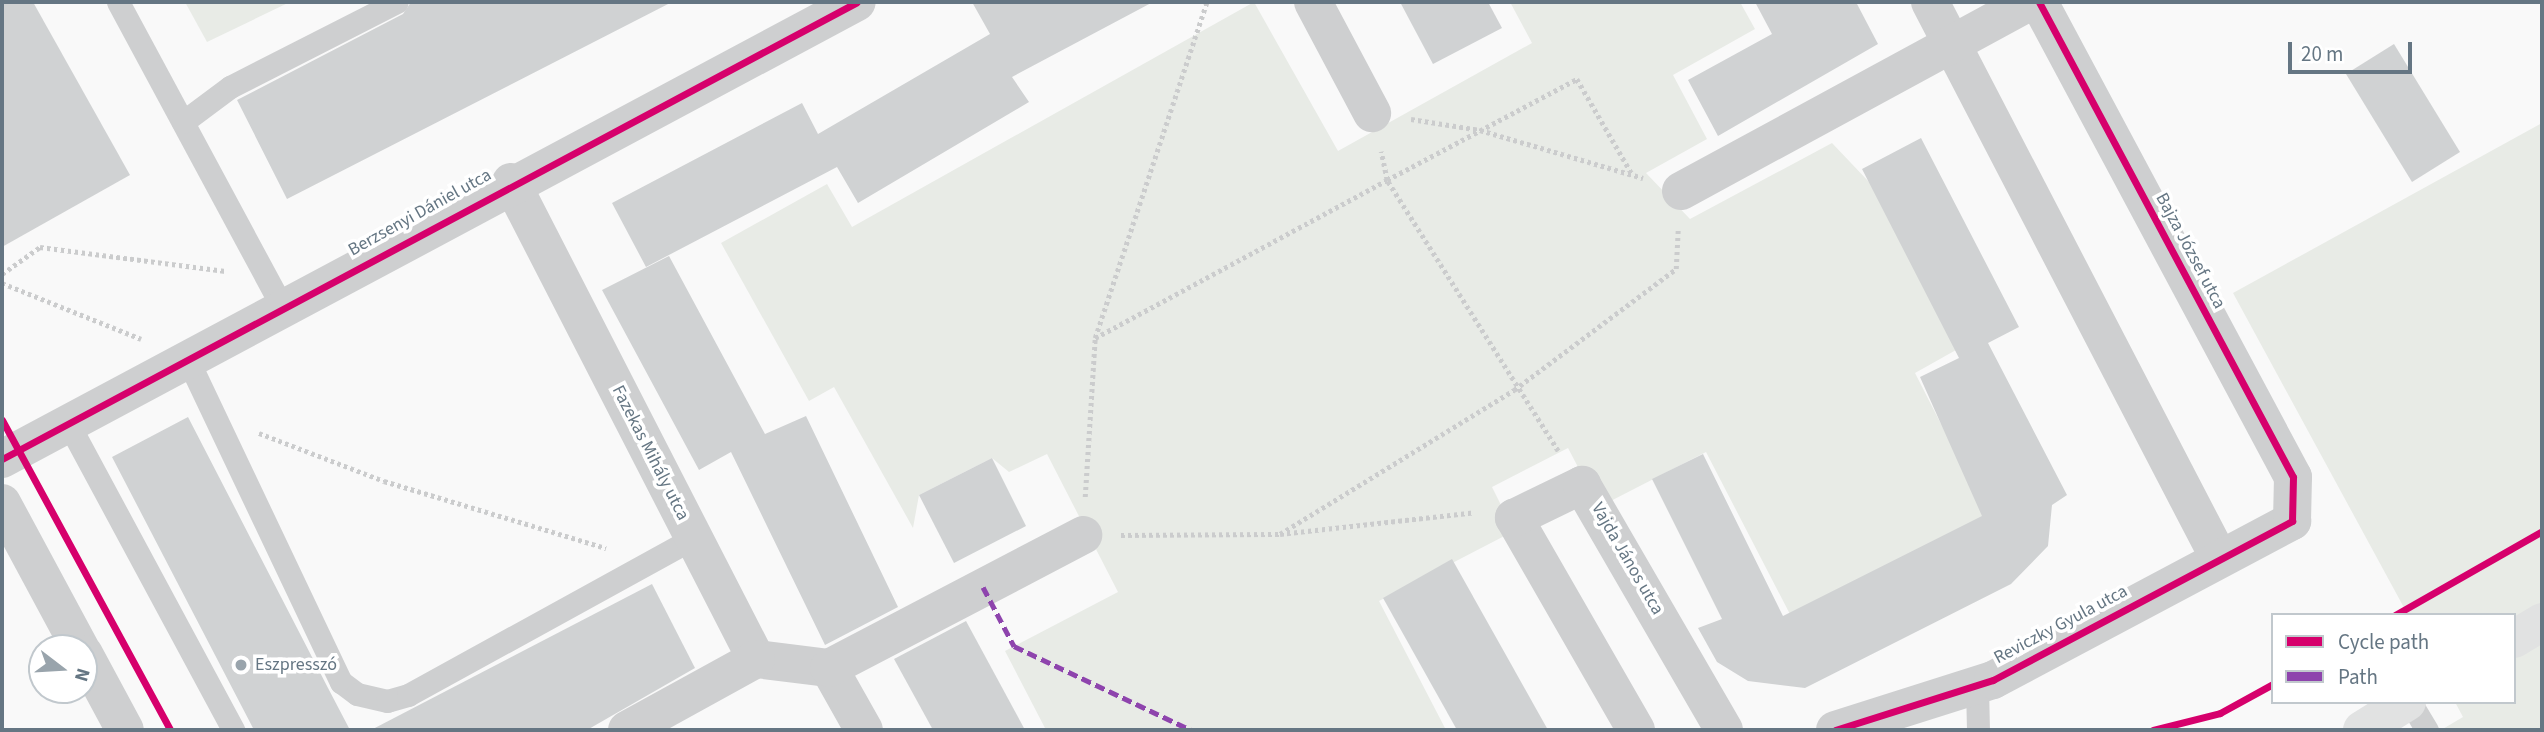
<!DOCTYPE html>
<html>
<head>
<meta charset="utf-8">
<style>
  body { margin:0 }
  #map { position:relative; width:2544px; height:732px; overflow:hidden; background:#f9f9f9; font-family:"Source Sans 3",sans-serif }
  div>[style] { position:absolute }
  .green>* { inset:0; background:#e8ebe6 }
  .building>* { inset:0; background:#d0d2d3 }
  .path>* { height:4.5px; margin-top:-2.25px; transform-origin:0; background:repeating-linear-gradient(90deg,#cbcccd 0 3.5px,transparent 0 7px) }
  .service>* { height:23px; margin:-11.5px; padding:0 11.5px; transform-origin:11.5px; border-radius:11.5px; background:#cecfd0 }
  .minor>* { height:38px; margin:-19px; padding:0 19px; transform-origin:19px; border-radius:19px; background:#cecfd0 }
  .tertiary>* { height:38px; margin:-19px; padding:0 19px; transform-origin:19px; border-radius:19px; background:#cecfd0 }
  .primary>* { height:38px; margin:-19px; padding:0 19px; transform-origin:19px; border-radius:19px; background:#e1e2e2 }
  .quiet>* { height:5px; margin-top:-2.5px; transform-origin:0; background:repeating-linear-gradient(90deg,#8e44ad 0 10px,transparent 0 15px) }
  .cycleway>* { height:7px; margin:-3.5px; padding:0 3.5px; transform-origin:3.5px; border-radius:3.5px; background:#d6006c }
  .dots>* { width:19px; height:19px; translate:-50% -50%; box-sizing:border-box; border:4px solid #fff; border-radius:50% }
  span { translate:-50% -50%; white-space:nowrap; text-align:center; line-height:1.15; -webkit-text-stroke:7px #fff; paint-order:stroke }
  .street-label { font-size:18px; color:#657683 }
  .poi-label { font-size:18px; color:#657683 }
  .left { translate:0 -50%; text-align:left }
  .frame { position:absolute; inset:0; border:4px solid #657683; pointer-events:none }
  .legend { position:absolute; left:2271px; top:613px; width:245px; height:91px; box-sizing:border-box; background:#fff; border:2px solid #c1c8cd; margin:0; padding:9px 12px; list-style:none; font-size:21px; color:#657683 }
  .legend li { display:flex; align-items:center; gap:14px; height:35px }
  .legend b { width:35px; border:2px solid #c1c8cd }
  .north { position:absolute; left:28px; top:634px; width:70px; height:70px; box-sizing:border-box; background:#fff; border:2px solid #c1c8cd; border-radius:50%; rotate:107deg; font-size:19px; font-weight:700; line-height:28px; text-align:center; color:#657683 }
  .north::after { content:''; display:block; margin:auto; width:24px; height:32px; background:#99a4ac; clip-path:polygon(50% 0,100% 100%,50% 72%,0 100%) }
  .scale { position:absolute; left:2288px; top:42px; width:124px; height:32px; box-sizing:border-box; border:4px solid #657683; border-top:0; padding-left:9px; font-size:21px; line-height:24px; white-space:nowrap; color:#657683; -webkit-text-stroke:5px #fff; paint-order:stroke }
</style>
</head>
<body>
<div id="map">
  <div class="green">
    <div style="clip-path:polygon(185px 2px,290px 2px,207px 42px)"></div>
    <div style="clip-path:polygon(1254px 2px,1338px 151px,1532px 43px,1510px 2px,1740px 2px,1755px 29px,1673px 75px,1707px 139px,1646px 173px,1690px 219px,1832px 143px,1870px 183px,1956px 350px,1915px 373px,1989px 518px,1793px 620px,1706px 452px,1599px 507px,1568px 448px,1492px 487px,1514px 531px,1379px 601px,1446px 730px,1046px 730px,1005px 651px,1118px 592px,1047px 454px,1009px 472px,992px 458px,919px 495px,913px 528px,834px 387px,809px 401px,721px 243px,827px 184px,852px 227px)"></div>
    <div style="clip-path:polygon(2542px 123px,2542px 730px,2441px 730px,2463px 717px,2455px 702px,2514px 702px,2514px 615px,2408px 615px,2233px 293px)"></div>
  </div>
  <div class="building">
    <div style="clip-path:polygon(2px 2px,33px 2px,130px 175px,2px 247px)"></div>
    <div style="clip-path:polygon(411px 2px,672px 2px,287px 199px,237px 100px,403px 14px)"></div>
    <div style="clip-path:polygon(972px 2px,1153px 2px,1012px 77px,1029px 102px,858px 203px,837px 167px,646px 267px,612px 203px,802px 103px,818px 134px,990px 34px)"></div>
    <div style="clip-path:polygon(1400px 2px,1488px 2px,1502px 28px,1433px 64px)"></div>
    <div style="clip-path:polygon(1755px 2px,1856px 2px,1878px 44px,1718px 136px,1688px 80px,1772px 34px)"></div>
    <div style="clip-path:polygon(2394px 44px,2460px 152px,2412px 182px,2346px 74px)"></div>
    <div style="clip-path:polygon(1921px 138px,2019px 327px,1988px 343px,2067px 495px,2052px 505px,2048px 546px,2011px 584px,1805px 688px,1748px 681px,1717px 662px,1698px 628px,1722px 619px,1652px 479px,1703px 454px,1783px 616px,1982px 516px,1920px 377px,1959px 358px,1862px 169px)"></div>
    <div style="clip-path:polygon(669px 256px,765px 434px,806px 416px,898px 607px,825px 645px,731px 452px,699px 470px,602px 290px)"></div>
    <div style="clip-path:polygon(188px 417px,328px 688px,350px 730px,254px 730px,112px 457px)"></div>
    <div style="clip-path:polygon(992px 458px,1026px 526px,954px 563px,919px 495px)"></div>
    <div style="clip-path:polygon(1452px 559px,1548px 730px,1457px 730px,1383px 598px)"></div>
    <div style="clip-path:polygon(652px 584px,695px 668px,587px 730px,371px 730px)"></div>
    <div style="clip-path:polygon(966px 621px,1025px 730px,933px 730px,894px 659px)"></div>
  </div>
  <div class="path">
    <div style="left:1411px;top:119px;width:70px;rotate:9.1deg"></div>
    <div style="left:1480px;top:130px;width:170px;rotate:16.4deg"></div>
    <div style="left:2px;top:274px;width:47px;rotate:-35.4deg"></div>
    <div style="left:40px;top:247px;width:187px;rotate:7.4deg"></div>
    <div style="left:2px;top:283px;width:150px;rotate:21.9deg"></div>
    <div style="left:1095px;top:338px;width:332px;rotate:-28.4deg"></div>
    <div style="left:1387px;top:180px;width:29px;rotate:-102deg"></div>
    <div style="left:259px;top:433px;width:134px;rotate:21deg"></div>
    <div style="left:384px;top:481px;width:232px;rotate:16.8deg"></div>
    <div style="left:1558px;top:451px;width:320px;rotate:-122.3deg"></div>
    <div style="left:1387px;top:180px;width:215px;rotate:-28deg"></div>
    <div style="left:1577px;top:79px;width:110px;rotate:59.9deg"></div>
    <div style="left:1085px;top:497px;width:159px;rotate:-86.4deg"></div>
    <div style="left:1095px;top:338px;width:354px;rotate:-71.6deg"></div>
    <div style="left:1280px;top:534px;width:275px;rotate:-31.6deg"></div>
    <div style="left:1514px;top:390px;width:202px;rotate:-36.8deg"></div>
    <div style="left:1676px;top:269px;width:40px;rotate:-87.1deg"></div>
    <div style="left:1121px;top:535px;width:159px;rotate:-0.4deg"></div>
    <div style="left:1280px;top:534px;width:196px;rotate:-6.4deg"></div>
  </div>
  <div class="service">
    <div style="left:118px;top:2px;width:345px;rotate:61.7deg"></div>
    <div style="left:183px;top:122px;width:59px;rotate:-36.7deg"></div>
    <div style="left:230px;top:87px;width:187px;rotate:-27deg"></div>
    <div style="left:187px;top:358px;width:359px;rotate:64.6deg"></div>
    <div style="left:341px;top:682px;width:20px;rotate:37deg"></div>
    <div style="left:357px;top:694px;width:31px;rotate:13deg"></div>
    <div style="left:387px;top:701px;width:22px;rotate:-16deg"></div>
    <div style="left:408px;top:695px;width:326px;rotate:-28.8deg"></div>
    <div style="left:68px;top:423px;width:349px;rotate:61.7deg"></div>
    <div style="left:1977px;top:686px;width:44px;rotate:88.7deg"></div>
    <div style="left:2410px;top:702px;width:33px;rotate:59deg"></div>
  </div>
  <div class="minor">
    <div style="left:1313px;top:2px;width:126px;rotate:62deg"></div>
    <div style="left:1930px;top:2px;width:627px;rotate:62.54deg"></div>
    <div style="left:511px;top:182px;width:536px;rotate:62.81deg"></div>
    <div style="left:756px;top:659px;width:74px;rotate:7deg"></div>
    <div style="left:829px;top:668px;width:71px;rotate:60.6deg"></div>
    <div style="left:1681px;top:191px;width:396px;rotate:-28.5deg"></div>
    <div style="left:2px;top:459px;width:969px;rotate:-28.12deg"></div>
    <div style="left:829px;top:668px;width:287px;rotate:-27.6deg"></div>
    <div style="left:627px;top:730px;width:147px;rotate:-28.8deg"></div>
    <div style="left:1636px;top:730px;width:245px;rotate:-119.9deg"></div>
    <div style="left:1514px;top:518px;width:76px;rotate:-25.9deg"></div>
    <div style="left:1582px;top:485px;width:283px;rotate:59.9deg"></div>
    <div style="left:1835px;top:730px;width:166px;rotate:-17.6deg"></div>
    <div style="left:1993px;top:680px;width:339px;rotate:-28deg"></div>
    <div style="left:2292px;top:521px;width:44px;rotate:-88.7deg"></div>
    <div style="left:2293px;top:477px;width:539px;rotate:-118.14deg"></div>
  </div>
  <div class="tertiary">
    <div style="left:2px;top:503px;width:165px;rotate:61.7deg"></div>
    <div style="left:84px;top:654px;width:86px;rotate:61.7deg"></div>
  </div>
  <div class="primary">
    <div style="left:2514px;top:639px;width:33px;rotate:-31deg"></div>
    <div style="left:2362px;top:730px;width:53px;rotate:-31.9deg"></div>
  </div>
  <div class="quiet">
    <div style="left:983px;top:587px;width:67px;rotate:62.3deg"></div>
    <div style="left:1014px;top:646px;width:196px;rotate:25.4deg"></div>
  </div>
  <div class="cycleway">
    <div style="left:2px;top:420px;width:353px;rotate:61.5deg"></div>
    <div style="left:2px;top:459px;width:969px;rotate:-28.12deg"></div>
    <div style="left:2395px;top:615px;width:169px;rotate:-29.7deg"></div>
    <div style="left:1835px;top:730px;width:166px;rotate:-17.6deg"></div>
    <div style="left:1993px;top:680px;width:339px;rotate:-28deg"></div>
    <div style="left:2292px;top:521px;width:44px;rotate:-88.7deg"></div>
    <div style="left:2293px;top:477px;width:539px;rotate:-118.14deg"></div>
    <div style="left:2153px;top:730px;width:69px;rotate:-14.2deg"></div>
    <div style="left:2220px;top:713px;width:60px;rotate:-28.7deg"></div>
  </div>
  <div class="dots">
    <div style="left:241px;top:665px;background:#99a4ac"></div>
  </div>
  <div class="street-label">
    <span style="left:420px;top:213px;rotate:-29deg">Berzsenyi Dániel utca</span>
    <span style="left:2190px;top:251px;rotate:62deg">Bajza József utca</span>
    <span style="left:650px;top:453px;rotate:63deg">Fazekas Mihály utca</span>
    <span style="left:1627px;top:559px;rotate:60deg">Vajda János utca</span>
    <span style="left:2061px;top:625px;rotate:-28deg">Reviczky Gyula utca</span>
  </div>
  <div class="poi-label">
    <span class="left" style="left:255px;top:665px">Eszpresszó</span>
  </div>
  <div class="frame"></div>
  <ul class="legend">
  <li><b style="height:9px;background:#d6006c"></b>Cycle path</li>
  <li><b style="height:9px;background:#8e44ad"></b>Path</li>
  </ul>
  <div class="north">N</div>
  <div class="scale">20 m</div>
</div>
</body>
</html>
